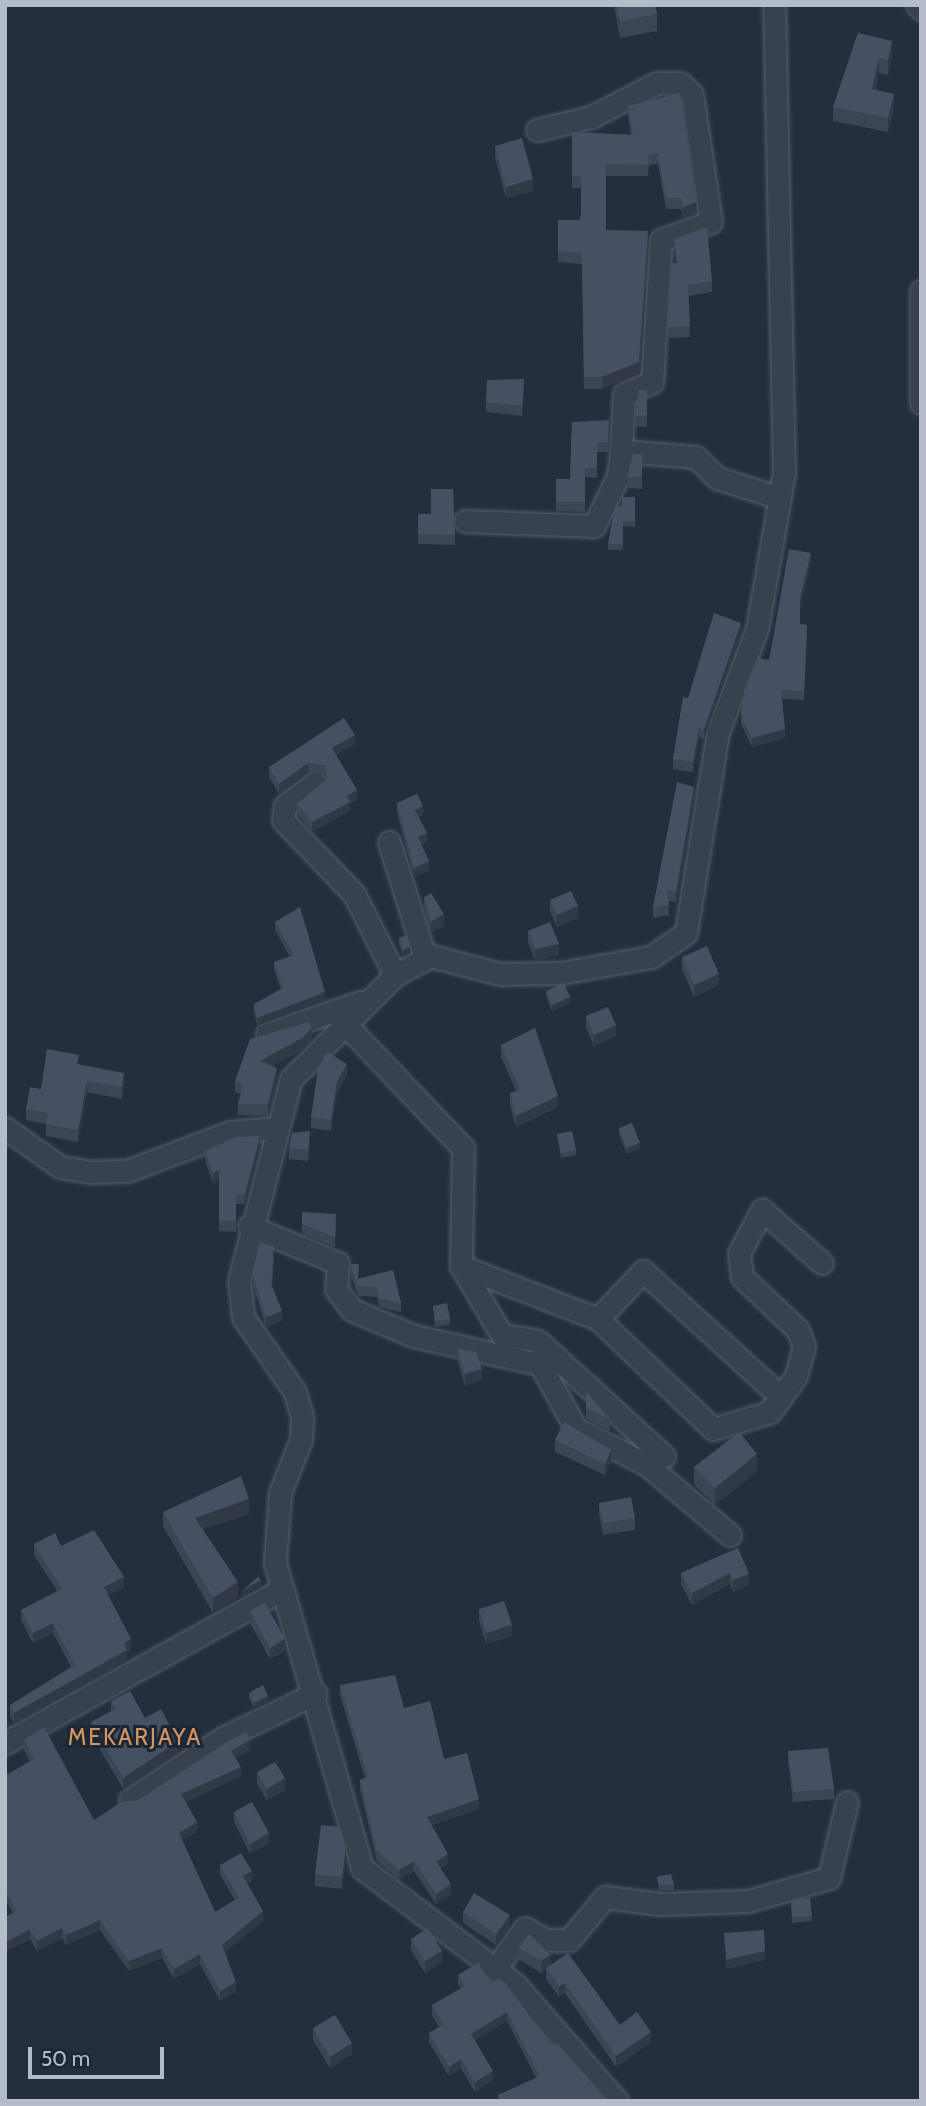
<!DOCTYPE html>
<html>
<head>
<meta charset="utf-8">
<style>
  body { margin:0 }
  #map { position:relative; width:926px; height:2106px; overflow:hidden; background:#242f3e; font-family:Cabin,sans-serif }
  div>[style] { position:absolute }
  .roads { filter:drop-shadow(0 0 2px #565f6c) drop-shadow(0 0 2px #565f6c) }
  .minor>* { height:21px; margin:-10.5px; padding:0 10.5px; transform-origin:10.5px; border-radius:10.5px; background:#38414e }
  .wall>* { inset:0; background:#3b4654 }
  .shaded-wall>* { inset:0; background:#303945 }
  .building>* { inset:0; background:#455162 }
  span { translate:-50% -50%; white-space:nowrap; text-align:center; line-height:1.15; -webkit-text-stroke:6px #1d2633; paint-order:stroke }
  .quarter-label { font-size:23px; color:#d59563; letter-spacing:2px }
  .frame { position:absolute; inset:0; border:7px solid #b4bcc9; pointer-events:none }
  .scale { position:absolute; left:28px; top:2047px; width:136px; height:32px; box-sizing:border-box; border:4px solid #b4bcc9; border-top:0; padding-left:9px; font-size:21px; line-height:24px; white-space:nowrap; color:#b4bcc9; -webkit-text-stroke:5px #1d2633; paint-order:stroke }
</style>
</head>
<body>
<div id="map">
  <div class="roads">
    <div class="minor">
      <div style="left:917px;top:5px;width:6px;rotate:45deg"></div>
      <div style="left:537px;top:130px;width:56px;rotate:-13.5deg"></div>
      <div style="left:591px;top:117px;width:74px;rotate:-27.3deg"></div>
      <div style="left:657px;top:83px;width:23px"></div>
      <div style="left:680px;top:83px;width:16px;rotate:43deg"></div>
      <div style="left:692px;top:94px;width:129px;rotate:81.6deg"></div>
      <div style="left:711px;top:222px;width:53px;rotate:160.2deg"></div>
      <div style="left:661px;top:240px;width:142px;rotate:93.6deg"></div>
      <div style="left:652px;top:382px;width:30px;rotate:157deg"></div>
      <div style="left:624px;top:394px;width:57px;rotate:93deg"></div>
      <div style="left:621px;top:451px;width:75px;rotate:4.6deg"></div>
      <div style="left:696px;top:457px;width:30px;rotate:45deg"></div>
      <div style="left:717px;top:478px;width:66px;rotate:17.6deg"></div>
      <div style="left:921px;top:291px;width:112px;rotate:90deg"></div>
      <div style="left:465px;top:521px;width:129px;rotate:2.2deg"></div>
      <div style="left:594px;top:526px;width:55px;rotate:-64.4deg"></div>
      <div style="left:618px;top:476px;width:25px;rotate:-83deg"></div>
      <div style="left:315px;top:783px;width:38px;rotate:143deg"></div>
      <div style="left:285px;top:806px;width:14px;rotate:98deg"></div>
      <div style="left:283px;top:820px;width:103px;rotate:46.2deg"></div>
      <div style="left:354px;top:894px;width:91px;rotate:63.2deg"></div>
      <div style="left:389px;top:842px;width:121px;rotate:72.6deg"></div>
      <div style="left:344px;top:1023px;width:173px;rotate:46.4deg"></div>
      <div style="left:463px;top:1148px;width:118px;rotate:91deg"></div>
      <div style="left:461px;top:1266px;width:147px;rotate:21.1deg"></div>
      <div style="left:598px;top:1319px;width:159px;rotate:43.7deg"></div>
      <div style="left:713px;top:1429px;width:59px;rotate:-16.6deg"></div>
      <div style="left:770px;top:1412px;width:44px;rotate:-54.2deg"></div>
      <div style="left:796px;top:1376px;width:31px;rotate:-75deg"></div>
      <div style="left:804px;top:1346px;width:17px;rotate:-111deg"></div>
      <div style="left:798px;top:1330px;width:77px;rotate:-136.6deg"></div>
      <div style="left:742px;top:1277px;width:24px;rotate:-97deg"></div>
      <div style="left:739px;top:1253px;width:49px;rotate:-61.9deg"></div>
      <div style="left:762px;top:1210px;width:80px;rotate:41.5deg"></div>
      <div style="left:267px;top:1034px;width:98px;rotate:-19deg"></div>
      <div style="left:5px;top:1128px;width:67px;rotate:35.3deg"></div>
      <div style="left:60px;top:1167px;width:30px;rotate:9deg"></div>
      <div style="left:90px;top:1172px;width:37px;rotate:-2deg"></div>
      <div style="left:127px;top:1171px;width:110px;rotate:-20.7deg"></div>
      <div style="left:230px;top:1132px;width:46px;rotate:-5deg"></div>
      <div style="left:249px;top:1226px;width:96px;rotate:22.6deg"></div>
      <div style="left:338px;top:1263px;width:26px;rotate:94deg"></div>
      <div style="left:336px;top:1289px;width:26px;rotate:53deg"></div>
      <div style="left:352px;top:1310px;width:67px;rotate:22.8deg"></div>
      <div style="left:414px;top:1336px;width:129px;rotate:12.5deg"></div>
      <div style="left:540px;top:1364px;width:74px;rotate:61deg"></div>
      <div style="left:576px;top:1429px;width:78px;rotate:26.6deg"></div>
      <div style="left:646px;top:1464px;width:110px;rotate:40.2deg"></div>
      <div style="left:461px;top:1266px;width:80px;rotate:59.3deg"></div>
      <div style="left:502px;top:1335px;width:36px;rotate:9deg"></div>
      <div style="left:538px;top:1341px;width:171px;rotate:42.4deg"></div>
      <div style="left:598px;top:1319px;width:66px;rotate:-46.8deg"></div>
      <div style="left:643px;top:1271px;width:187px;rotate:42.4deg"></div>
      <div style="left:5px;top:1743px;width:313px;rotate:-29deg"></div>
      <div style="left:130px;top:1800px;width:112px;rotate:-33.7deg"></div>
      <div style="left:223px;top:1738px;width:103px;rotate:-25.8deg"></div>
      <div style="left:496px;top:1968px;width:49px;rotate:-54.1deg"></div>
      <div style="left:525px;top:1928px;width:24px;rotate:30deg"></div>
      <div style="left:546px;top:1940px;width:23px"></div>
      <div style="left:569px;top:1940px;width:56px;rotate:-50.1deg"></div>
      <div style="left:605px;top:1897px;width:55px;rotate:7.3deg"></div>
      <div style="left:660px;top:1904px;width:88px;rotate:-2deg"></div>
      <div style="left:748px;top:1901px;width:84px;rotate:-15.9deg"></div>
      <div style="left:829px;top:1878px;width:78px;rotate:-76.7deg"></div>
      <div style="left:617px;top:2101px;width:155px;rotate:-131.1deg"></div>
      <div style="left:515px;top:1984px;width:192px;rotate:-142.8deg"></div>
      <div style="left:362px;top:1868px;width:318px;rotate:-105.9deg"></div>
      <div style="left:275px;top:1562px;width:69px;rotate:-85.9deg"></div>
      <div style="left:280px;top:1493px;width:58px;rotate:-68.7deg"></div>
      <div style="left:301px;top:1439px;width:22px;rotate:-87deg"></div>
      <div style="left:302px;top:1417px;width:26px;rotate:-106deg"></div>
      <div style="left:295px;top:1392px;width:91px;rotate:-124.7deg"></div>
      <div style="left:243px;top:1317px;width:36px;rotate:-96deg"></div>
      <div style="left:239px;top:1281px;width:209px;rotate:-75.6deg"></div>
      <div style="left:291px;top:1079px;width:147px;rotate:-45deg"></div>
      <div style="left:395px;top:975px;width:41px;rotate:-27.8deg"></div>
      <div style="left:431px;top:956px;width:71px;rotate:14.6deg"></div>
      <div style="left:500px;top:974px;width:60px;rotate:-1deg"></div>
      <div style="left:560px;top:973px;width:92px;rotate:-10deg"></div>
      <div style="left:651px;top:957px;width:42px;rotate:-34.4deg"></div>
      <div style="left:686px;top:933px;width:204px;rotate:-81deg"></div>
      <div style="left:718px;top:732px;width:110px;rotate:-69.3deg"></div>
      <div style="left:757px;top:629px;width:158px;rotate:-80.2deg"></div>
      <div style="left:784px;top:473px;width:468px;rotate:-91.2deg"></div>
    </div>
  </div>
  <div class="wall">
    <div style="clip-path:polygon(614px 5px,655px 5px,657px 14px,657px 31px,620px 38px)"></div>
    <div style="clip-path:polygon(858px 33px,892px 56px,888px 75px,879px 73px,876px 89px,894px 108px,888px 132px,833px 121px,833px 107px)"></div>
    <div style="clip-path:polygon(628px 106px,696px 213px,683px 218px,681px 209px,666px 209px,658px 164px,649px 165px,648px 176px,606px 176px,606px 230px,648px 242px,639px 373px,602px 389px,584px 389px,582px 264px,558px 262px,558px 220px,580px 220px,581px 214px,581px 188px,572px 188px,572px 132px,631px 135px,628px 118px)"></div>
    <div style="clip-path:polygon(495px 146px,533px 191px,506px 198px,495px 157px)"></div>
    <div style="clip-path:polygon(674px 239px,712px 281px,712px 292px,688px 296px,690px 337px,668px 338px,668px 327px,676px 263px,674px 249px)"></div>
    <div style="clip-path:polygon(524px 388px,522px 416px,486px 412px,486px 402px)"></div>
    <div style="clip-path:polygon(647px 390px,647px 427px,635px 427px,635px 415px)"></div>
    <div style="clip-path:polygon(572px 422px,609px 430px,608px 452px,597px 452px,597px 478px,585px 477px,585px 512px,556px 511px,556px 479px,570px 479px)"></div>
    <div style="clip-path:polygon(642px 454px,642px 489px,627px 488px,627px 477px)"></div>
    <div style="clip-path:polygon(453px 489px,455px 545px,418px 544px,418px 514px,431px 514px)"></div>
    <div style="clip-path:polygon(635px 497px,635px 527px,623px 526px,623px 550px,608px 550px,608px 544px,622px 506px)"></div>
    <div style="clip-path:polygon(811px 562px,800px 608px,800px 624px,807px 634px,804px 700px,782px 699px,785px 738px,752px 747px,741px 724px,741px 715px,769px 660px)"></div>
    <div style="clip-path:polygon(741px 633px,704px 739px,699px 738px,693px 772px,673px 769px,673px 759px,688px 698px)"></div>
    <div style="clip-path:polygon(355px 744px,336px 755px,357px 800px,350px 804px,350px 811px,312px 832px,297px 813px,297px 804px,326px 780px,325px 775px,308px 772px,279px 794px,269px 777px,269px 767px)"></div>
    <div style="clip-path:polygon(694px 798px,676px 902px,668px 901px,669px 915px,653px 918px,653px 907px)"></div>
    <div style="clip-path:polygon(397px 803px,423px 815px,419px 817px,427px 842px,421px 845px,429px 870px,414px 877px,397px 812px)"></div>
    <div style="clip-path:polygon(424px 897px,444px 926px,431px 933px,424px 908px)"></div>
    <div style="clip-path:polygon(550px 900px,578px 918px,557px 927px,550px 911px)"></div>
    <div style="clip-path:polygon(275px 922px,325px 1000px,257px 1026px,254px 1012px,254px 1004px,281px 989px,274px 970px,274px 962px,290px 957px,275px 930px)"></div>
    <div style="clip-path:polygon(528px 931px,559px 955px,535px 960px,528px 943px)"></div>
    <div style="clip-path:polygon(399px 938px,410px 952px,403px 956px,399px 944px)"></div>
    <div style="clip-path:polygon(682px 957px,719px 985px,694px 997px,682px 969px)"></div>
    <div style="clip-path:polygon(546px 991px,570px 1003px,552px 1011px,546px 996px)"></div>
    <div style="clip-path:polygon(586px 1016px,616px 1036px,594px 1046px,586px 1028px)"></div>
    <div style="clip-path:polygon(312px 1039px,302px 1050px,272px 1066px,277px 1079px,268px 1116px,238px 1115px,238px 1104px,241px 1094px,235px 1092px,235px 1081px)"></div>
    <div style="clip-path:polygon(501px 1045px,558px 1107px,516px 1127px,510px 1105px,510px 1093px,516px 1091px,501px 1057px)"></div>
    <div style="clip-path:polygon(79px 1065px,124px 1084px,122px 1099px,87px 1092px,78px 1142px,46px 1136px,46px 1124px,26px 1120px,26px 1109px,41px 1089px)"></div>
    <div style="clip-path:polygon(347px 1075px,337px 1094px,331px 1131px,311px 1128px,311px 1117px)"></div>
    <div style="clip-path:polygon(619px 1128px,640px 1149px,627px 1154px,619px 1134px)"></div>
    <div style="clip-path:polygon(557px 1134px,576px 1150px,576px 1155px,561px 1158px)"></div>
    <div style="clip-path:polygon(310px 1143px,308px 1161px,289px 1159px,289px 1148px)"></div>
    <div style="clip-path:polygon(260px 1146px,245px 1204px,236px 1204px,236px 1232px,219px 1231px,219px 1181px,213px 1183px,205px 1161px,205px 1151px)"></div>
    <div style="clip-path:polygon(302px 1212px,336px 1224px,335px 1247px,302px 1234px)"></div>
    <div style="clip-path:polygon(274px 1256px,272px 1285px,282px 1321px,266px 1327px,252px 1282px,252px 1272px)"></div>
    <div style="clip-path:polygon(350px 1264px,358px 1279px,393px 1270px,401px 1303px,401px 1312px,379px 1307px,377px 1297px,358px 1296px,350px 1273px)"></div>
    <div style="clip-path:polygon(433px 1306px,450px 1319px,450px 1325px,435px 1327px)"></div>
    <div style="clip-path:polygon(457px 1348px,482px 1380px,465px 1386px,457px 1359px)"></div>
    <div style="clip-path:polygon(586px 1391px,610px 1420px,610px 1431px,586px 1419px)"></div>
    <div style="clip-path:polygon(555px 1440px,611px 1461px,605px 1475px,555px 1452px)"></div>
    <div style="clip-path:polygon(694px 1467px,757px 1471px,715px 1505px,694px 1484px)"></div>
    <div style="clip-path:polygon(599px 1503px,635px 1518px,635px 1530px,603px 1535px,599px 1514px)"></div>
    <div style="clip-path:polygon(163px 1512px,249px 1514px,203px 1529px,238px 1597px,213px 1613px,163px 1526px)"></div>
    <div style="clip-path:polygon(34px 1544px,61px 1546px,124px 1587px,108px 1595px,131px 1650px,127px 1652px,127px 1660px,14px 1723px,10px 1716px,10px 1705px,71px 1667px,53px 1633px,33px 1643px,21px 1620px,21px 1610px,57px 1591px,34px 1555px)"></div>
    <div style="clip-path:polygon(738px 1548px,749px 1585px,733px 1592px,730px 1584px,692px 1605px,681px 1584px,681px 1573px)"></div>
    <div style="clip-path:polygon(479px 1609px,512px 1636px,486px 1644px,479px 1620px)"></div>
    <div style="clip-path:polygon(250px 1611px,285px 1651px,270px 1659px,250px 1623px)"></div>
    <div style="clip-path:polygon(340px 1685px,404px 1708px,444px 1759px,479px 1809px,431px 1825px,448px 1864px,440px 1868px,451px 1894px,436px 1904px,414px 1871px,399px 1880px,377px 1861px,360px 1790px,360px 1780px,365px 1778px,340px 1695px)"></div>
    <div style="clip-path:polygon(249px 1693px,268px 1701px,254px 1708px,249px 1698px)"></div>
    <div style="clip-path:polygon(111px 1701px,145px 1718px,178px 1752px,123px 1789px,91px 1734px,91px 1722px,111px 1711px)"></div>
    <div style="clip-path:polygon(24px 1740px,94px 1820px,137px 1801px,250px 1750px,236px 1758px,241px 1776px,186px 1802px,197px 1832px,182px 1840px,215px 1912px,235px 1900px,220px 1875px,220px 1865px,252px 1881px,247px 1884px,263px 1921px,225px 1952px,236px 1991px,220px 2001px,200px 1964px,174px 1979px,162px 1958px,129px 1971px,100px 1930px,66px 1945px,62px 1938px,37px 1951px,30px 1939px,6px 1951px,5px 1917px,13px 1913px,5px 1900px,5px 1776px,30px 1761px,24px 1750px)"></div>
    <div style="clip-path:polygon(788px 1751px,834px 1789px,834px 1799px,793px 1802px,788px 1761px)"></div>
    <div style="clip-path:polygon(257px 1772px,285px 1790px,267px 1800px,257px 1784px)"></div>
    <div style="clip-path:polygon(234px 1812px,269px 1843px,250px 1854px,234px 1822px)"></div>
    <div style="clip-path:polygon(346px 1858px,342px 1889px,315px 1886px,315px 1874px)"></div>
    <div style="clip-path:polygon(657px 1877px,674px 1885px,674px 1890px,659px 1891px)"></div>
    <div style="clip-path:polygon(810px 1898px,812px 1921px,792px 1923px,791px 1900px)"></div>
    <div style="clip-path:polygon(463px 1912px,510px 1926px,496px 1945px,463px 1923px)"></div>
    <div style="clip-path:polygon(411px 1939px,442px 1962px,425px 1973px,411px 1950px)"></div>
    <div style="clip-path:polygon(519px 1948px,551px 1965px,620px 2025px,651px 2042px,616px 2067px,565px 1993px,559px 1997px,546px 1979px,546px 1969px,541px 1973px,519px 1959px)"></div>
    <div style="clip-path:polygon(458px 1975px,491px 1983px,552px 2046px,608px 2101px,498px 2101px,498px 2095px,536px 2078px,507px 2021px,475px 2040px,493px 2080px,475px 2092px,461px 2068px,449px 2076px,429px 2042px,429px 2033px,439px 2027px,432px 2015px,432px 2005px,461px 1989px,458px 1984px)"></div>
    <div style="clip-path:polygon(313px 2028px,352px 2054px,330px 2068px,313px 2040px)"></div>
  </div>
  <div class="shaded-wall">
    <div style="clip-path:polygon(892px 41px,892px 56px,888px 75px,888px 60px)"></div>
    <div style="clip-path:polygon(879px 58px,879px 73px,872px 103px,872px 89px)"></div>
    <div style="clip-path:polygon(894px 94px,894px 108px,888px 132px,888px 118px)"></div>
    <div style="clip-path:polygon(533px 179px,533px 191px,506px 198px,506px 187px)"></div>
    <div style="clip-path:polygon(696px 202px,696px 213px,683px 218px,683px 207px)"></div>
    <div style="clip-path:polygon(648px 231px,639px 373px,602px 389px,602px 377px)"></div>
    <div style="clip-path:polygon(811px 553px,811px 562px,800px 608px,800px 598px)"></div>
    <div style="clip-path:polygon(741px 623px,741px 633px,704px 739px,704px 729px)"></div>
    <div style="clip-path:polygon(699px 728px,699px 738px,693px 772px,693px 762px)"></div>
    <div style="clip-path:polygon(785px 729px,785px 738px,752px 747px,752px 738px)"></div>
    <div style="clip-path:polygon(355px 735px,355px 744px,332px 758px,332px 748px)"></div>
    <div style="clip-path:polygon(308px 763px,308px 772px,279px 794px,279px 784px)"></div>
    <div style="clip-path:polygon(694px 787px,694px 798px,676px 902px,676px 892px)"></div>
    <div style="clip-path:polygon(357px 790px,357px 800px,350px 804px,350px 811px,312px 832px,312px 822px,347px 796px)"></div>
    <div style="clip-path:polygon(423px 806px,423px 815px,415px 819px,415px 810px)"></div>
    <div style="clip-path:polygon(427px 833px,427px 842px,418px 846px,418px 837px)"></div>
    <div style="clip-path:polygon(429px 861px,429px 870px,414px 877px,414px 868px)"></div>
    <div style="clip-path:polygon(578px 906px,578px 918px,557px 927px,557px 915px)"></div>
    <div style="clip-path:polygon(444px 914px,444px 926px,431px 933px,431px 922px)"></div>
    <div style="clip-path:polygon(559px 944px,559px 955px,535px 960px,535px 949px)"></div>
    <div style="clip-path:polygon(410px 947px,410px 952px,403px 956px,403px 950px)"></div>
    <div style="clip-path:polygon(719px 974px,719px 985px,694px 997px,694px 985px)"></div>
    <div style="clip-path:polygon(325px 992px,325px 1000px,257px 1026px,257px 1018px)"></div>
    <div style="clip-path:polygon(570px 997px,570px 1003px,552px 1011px,552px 1005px)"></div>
    <div style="clip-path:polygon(616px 1025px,616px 1036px,594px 1046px,594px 1035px)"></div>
    <div style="clip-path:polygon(312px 1028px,312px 1039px,302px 1050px,260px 1073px,260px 1061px)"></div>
    <div style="clip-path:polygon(347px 1064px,347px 1075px,337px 1094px,331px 1131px,331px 1120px,337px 1082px)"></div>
    <div style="clip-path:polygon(277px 1068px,277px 1079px,268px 1116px,268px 1104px)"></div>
    <div style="clip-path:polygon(124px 1073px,124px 1084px,122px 1099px,122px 1087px)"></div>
    <div style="clip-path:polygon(87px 1081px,87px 1092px,78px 1142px,78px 1130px)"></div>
    <div style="clip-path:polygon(558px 1096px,558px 1107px,516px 1127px,516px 1116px)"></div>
    <div style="clip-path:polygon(310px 1131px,310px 1143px,308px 1161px,308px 1150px)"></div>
    <div style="clip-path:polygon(260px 1136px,260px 1146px,245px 1204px,245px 1194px)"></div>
    <div style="clip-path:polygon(640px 1143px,640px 1149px,627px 1154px,627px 1148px)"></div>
    <div style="clip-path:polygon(219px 1170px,219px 1181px,213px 1183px,213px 1173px)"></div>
    <div style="clip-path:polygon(282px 1311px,282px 1321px,266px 1327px,266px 1317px)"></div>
    <div style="clip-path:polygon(482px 1369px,482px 1380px,465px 1386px,465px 1374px)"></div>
    <div style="clip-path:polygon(611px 1450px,611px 1461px,605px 1475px,605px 1464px)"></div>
    <div style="clip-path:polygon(757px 1454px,757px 1471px,715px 1505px,715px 1488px)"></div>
    <div style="clip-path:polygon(249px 1499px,249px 1514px,195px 1532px,195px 1518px)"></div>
    <div style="clip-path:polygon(730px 1573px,730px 1584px,692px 1605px,692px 1593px)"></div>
    <div style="clip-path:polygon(749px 1574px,749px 1585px,733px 1592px,733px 1580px)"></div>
    <div style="clip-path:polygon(124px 1577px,124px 1587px,104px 1597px,104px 1587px)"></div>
    <div style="clip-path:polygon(261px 1580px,261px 1586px,242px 1597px,242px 1591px)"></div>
    <div style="clip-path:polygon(238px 1582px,238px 1597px,213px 1613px,213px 1598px)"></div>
    <div style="clip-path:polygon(53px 1623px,53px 1633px,33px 1643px,33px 1633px)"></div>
    <div style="clip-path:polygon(512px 1625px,512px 1636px,486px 1644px,486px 1633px)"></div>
    <div style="clip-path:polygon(131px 1639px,131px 1650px,127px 1652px,127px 1660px,14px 1723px,14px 1713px)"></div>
    <div style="clip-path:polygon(285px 1639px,285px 1651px,270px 1659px,270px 1648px)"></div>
    <div style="clip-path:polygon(268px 1696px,268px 1701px,254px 1708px,254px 1703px)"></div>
    <div style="clip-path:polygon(250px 1740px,250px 1750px,231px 1761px,231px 1751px)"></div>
    <div style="clip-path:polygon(178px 1741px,178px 1752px,123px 1789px,123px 1778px)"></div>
    <div style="clip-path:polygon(241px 1767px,241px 1776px,181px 1804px,181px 1794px)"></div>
    <div style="clip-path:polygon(285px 1778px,285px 1790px,267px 1800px,267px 1789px)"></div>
    <div style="clip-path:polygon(479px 1799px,479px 1809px,427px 1827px,427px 1817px)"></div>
    <div style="clip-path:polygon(197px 1822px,197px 1832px,179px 1842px,179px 1833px)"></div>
    <div style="clip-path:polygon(269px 1833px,269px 1843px,250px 1854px,250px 1844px)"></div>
    <div style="clip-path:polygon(346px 1847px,346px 1858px,342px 1889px,342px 1877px)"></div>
    <div style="clip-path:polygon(448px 1854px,448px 1864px,436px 1871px,436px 1861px)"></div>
    <div style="clip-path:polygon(414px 1861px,414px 1871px,399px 1880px,399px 1870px)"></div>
    <div style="clip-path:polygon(252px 1871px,252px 1881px,243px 1886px,243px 1876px)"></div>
    <div style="clip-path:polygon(451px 1884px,451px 1894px,436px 1904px,436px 1894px)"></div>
    <div style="clip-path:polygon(263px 1911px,263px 1921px,222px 1955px,222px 1945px)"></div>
    <div style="clip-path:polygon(510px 1915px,510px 1926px,496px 1945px,496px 1934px)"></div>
    <div style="clip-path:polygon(100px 1920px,100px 1930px,66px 1945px,66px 1935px)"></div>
    <div style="clip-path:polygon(62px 1928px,62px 1938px,37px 1951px,37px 1941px)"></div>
    <div style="clip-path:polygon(30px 1929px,30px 1939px,6px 1951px,6px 1942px)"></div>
    <div style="clip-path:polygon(162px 1948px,162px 1958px,129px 1971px,129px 1961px)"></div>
    <div style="clip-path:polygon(442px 1951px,442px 1962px,425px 1973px,425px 1961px)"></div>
    <div style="clip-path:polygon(765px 1951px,765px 1960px,726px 1969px,726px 1960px)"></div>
    <div style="clip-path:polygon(200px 1954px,200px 1964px,174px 1979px,174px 1969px)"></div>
    <div style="clip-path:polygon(551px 1955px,551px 1966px,541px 1973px,541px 1961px)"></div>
    <div style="clip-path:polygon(236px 1982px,236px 1991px,220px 2001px,220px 1991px)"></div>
    <div style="clip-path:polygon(565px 1983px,565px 1993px,559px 1997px,559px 1986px)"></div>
    <div style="clip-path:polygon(507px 2012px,507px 2021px,471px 2043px,471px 2034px)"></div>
    <div style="clip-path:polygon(651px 2032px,651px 2042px,616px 2067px,616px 2056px)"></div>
    <div style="clip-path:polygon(352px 2043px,352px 2054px,330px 2068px,330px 2057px)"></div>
    <div style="clip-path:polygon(461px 2059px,461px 2068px,449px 2076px,449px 2067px)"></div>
    <div style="clip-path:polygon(493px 2071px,493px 2080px,475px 2092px,475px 2082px)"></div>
  </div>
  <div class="building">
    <div style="clip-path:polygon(617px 5px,655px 5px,657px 14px,620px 21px)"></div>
    <div style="clip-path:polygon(858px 33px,892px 41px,888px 60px,879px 58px,872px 89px,894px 94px,888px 118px,833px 107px)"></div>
    <div style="clip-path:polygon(680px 93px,696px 202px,683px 207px,681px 198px,666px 198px,658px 153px,649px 154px,648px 165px,606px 164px,606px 230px,648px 231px,639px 362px,602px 377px,584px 377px,582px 253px,558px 251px,558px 220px,580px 220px,581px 214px,581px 176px,572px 176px,572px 132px,633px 135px,628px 106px)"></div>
    <div style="clip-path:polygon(522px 138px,533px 179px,506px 187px,495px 146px)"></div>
    <div style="clip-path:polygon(707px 227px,712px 281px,688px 285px,690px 326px,668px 327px,672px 263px,678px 263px,674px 239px)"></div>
    <div style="clip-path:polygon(524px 379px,522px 406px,486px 402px,487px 380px)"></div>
    <div style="clip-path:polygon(639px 390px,647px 390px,647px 416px,635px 415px)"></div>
    <div style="clip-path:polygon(609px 420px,608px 442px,597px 442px,597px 468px,585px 468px,585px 502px,556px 502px,556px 479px,570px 479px,572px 422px)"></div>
    <div style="clip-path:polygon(633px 454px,642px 454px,642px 477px,627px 477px)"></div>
    <div style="clip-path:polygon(431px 489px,453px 489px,455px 535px,418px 534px,418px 514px,431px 514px)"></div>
    <div style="clip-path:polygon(622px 497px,635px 497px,635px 521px,623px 521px,623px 544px,608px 544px,615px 506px,622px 506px)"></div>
    <div style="clip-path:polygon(789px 549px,811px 553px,800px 598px,800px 624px,807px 625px,804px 691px,781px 690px,785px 729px,752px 738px,741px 715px,744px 691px,757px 658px,769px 660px)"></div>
    <div style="clip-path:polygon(714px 613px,741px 623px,704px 729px,699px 728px,693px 762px,673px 759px,683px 697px,688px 698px)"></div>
    <div style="clip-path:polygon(344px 718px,355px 735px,332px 748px,357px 790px,347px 796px,350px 802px,312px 822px,297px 804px,327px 779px,325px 765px,308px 763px,279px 784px,269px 767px)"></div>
    <div style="clip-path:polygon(677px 782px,694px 787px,676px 892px,667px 890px,669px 905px,653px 907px)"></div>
    <div style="clip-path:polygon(417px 794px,423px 806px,415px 810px,427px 833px,418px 837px,429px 861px,414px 868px,397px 803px)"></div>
    <div style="clip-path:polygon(571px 891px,578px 906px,557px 915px,550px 900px)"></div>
    <div style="clip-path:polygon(431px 893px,444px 914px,431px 922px,424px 897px)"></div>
    <div style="clip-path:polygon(300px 907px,325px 992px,257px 1018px,254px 1004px,283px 988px,274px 962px,294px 955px,275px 922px)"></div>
    <div style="clip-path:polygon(550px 922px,559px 944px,535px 949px,528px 931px)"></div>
    <div style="clip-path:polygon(406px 935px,410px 947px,403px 950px,399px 938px)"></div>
    <div style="clip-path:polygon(707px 946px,719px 974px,694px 985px,682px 957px)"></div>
    <div style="clip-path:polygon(564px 983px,570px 997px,552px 1005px,546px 991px)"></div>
    <div style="clip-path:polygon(608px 1007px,616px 1025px,594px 1035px,586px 1016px)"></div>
    <div style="clip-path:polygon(309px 1022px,312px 1028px,302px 1038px,260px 1061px,277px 1068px,268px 1104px,238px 1104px,243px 1084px,235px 1081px,250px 1039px)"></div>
    <div style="clip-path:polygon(535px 1028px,558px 1096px,516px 1116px,510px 1093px,521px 1090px,501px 1045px)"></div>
    <div style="clip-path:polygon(47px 1049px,79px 1055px,77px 1064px,124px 1073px,122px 1087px,87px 1081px,78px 1130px,46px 1124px,48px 1113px,26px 1109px,30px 1087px,41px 1089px)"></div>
    <div style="clip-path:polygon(327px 1052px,347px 1064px,337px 1082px,331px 1120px,311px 1117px,318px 1068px)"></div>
    <div style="clip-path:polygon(632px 1123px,640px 1143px,627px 1148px,619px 1128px)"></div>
    <div style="clip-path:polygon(310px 1131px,308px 1150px,289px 1148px,292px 1133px)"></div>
    <div style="clip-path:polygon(572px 1131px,576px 1150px,561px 1153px,557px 1134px)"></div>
    <div style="clip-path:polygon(260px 1136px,245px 1194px,236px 1194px,236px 1221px,219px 1221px,219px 1170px,213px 1173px,205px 1151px,236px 1137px)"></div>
    <div style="clip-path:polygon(302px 1212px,336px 1214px,335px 1237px,302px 1224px)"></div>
    <div style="clip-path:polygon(260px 1243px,274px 1246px,271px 1283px,282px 1311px,266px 1317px,252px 1272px)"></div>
    <div style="clip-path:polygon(350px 1264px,359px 1264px,358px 1279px,393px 1270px,401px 1303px,379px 1298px,377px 1287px,358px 1286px)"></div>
    <div style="clip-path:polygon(447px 1303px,450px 1319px,435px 1321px,433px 1306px)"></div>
    <div style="clip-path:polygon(457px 1348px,476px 1352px,482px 1369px,465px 1374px)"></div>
    <div style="clip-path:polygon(586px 1391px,610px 1420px,586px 1408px)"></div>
    <div style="clip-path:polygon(564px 1422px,611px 1450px,605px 1464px,555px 1440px)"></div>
    <div style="clip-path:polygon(739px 1432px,757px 1454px,715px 1488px,694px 1467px)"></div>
    <div style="clip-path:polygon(241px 1476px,249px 1499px,195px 1518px,238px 1582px,213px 1598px,163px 1512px)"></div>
    <div style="clip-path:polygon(631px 1497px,635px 1518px,603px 1523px,599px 1503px)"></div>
    <div style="clip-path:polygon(94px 1530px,124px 1577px,104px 1587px,131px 1639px,124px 1643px,127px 1650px,14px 1713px,10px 1705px,75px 1665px,53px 1623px,33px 1633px,21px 1610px,62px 1589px,34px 1544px,55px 1533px,61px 1546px)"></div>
    <div style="clip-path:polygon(738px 1548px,749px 1574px,733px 1580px,730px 1573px,692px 1593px,681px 1573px)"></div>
    <div style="clip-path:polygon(258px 1577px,261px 1580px,242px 1591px)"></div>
    <div style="clip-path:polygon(504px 1601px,512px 1625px,486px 1633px,479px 1609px)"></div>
    <div style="clip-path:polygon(265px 1603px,285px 1639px,270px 1648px,250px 1611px)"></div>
    <div style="clip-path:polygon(395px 1675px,404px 1708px,430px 1701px,444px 1759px,467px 1753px,479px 1799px,427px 1817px,448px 1854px,436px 1861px,451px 1884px,436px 1894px,414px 1861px,399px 1870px,377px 1851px,360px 1780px,368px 1777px,340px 1685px)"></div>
    <div style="clip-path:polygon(263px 1685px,268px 1696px,254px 1703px,249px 1693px)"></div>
    <div style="clip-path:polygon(130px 1691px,145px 1718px,161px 1709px,178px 1741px,123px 1778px,91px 1722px,116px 1709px,111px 1701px)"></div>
    <div style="clip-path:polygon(44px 1727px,94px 1820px,123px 1801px,137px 1801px,230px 1740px,246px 1732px,250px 1740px,231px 1751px,241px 1767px,181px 1794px,197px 1822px,179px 1833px,215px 1912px,239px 1898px,220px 1865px,241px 1853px,252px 1871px,243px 1876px,263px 1911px,222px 1945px,236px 1982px,220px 1991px,200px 1954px,174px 1969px,162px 1948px,129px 1961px,100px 1920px,66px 1935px,62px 1928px,37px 1941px,30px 1929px,6px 1942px,5px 1917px,17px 1911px,5px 1891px,5px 1776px,34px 1759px,24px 1740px)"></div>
    <div style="clip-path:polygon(828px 1748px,834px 1789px,793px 1792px,788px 1751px)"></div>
    <div style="clip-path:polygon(275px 1762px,285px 1778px,267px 1789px,257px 1772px)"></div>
    <div style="clip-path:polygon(252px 1802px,269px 1833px,250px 1844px,234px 1812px)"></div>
    <div style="clip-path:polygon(321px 1825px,340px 1827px,346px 1847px,342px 1877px,315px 1874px)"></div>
    <div style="clip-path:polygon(671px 1874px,674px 1885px,659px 1885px,657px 1877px)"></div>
    <div style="clip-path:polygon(474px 1893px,510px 1915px,496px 1934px,463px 1912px)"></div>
    <div style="clip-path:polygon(810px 1898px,812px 1916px,792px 1917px,791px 1900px)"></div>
    <div style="clip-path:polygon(428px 1928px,442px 1951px,425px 1961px,411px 1939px)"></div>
    <div style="clip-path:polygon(764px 1930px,765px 1951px,726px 1960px,724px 1933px)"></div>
    <div style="clip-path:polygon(529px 1934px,551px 1955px,541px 1961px,519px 1948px)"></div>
    <div style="clip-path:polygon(568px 1953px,620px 2025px,637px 2012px,651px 2032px,616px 2056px,565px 1983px,559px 1986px,546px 1968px)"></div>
    <div style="clip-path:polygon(478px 1963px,491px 1983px,499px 1979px,506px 1984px,552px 2046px,557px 2043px,608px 2101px,501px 2101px,498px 2095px,540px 2076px,507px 2012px,471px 2034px,493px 2071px,475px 2082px,461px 2059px,449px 2067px,429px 2033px,444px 2024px,432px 2005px,465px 1986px,458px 1975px)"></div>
    <div style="clip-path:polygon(335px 2015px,352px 2043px,330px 2057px,313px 2028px)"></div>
  </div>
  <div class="quarter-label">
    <span style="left:135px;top:1737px">MEKARJAYA</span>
  </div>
  <div class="frame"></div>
  <div class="scale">50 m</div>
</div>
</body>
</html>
